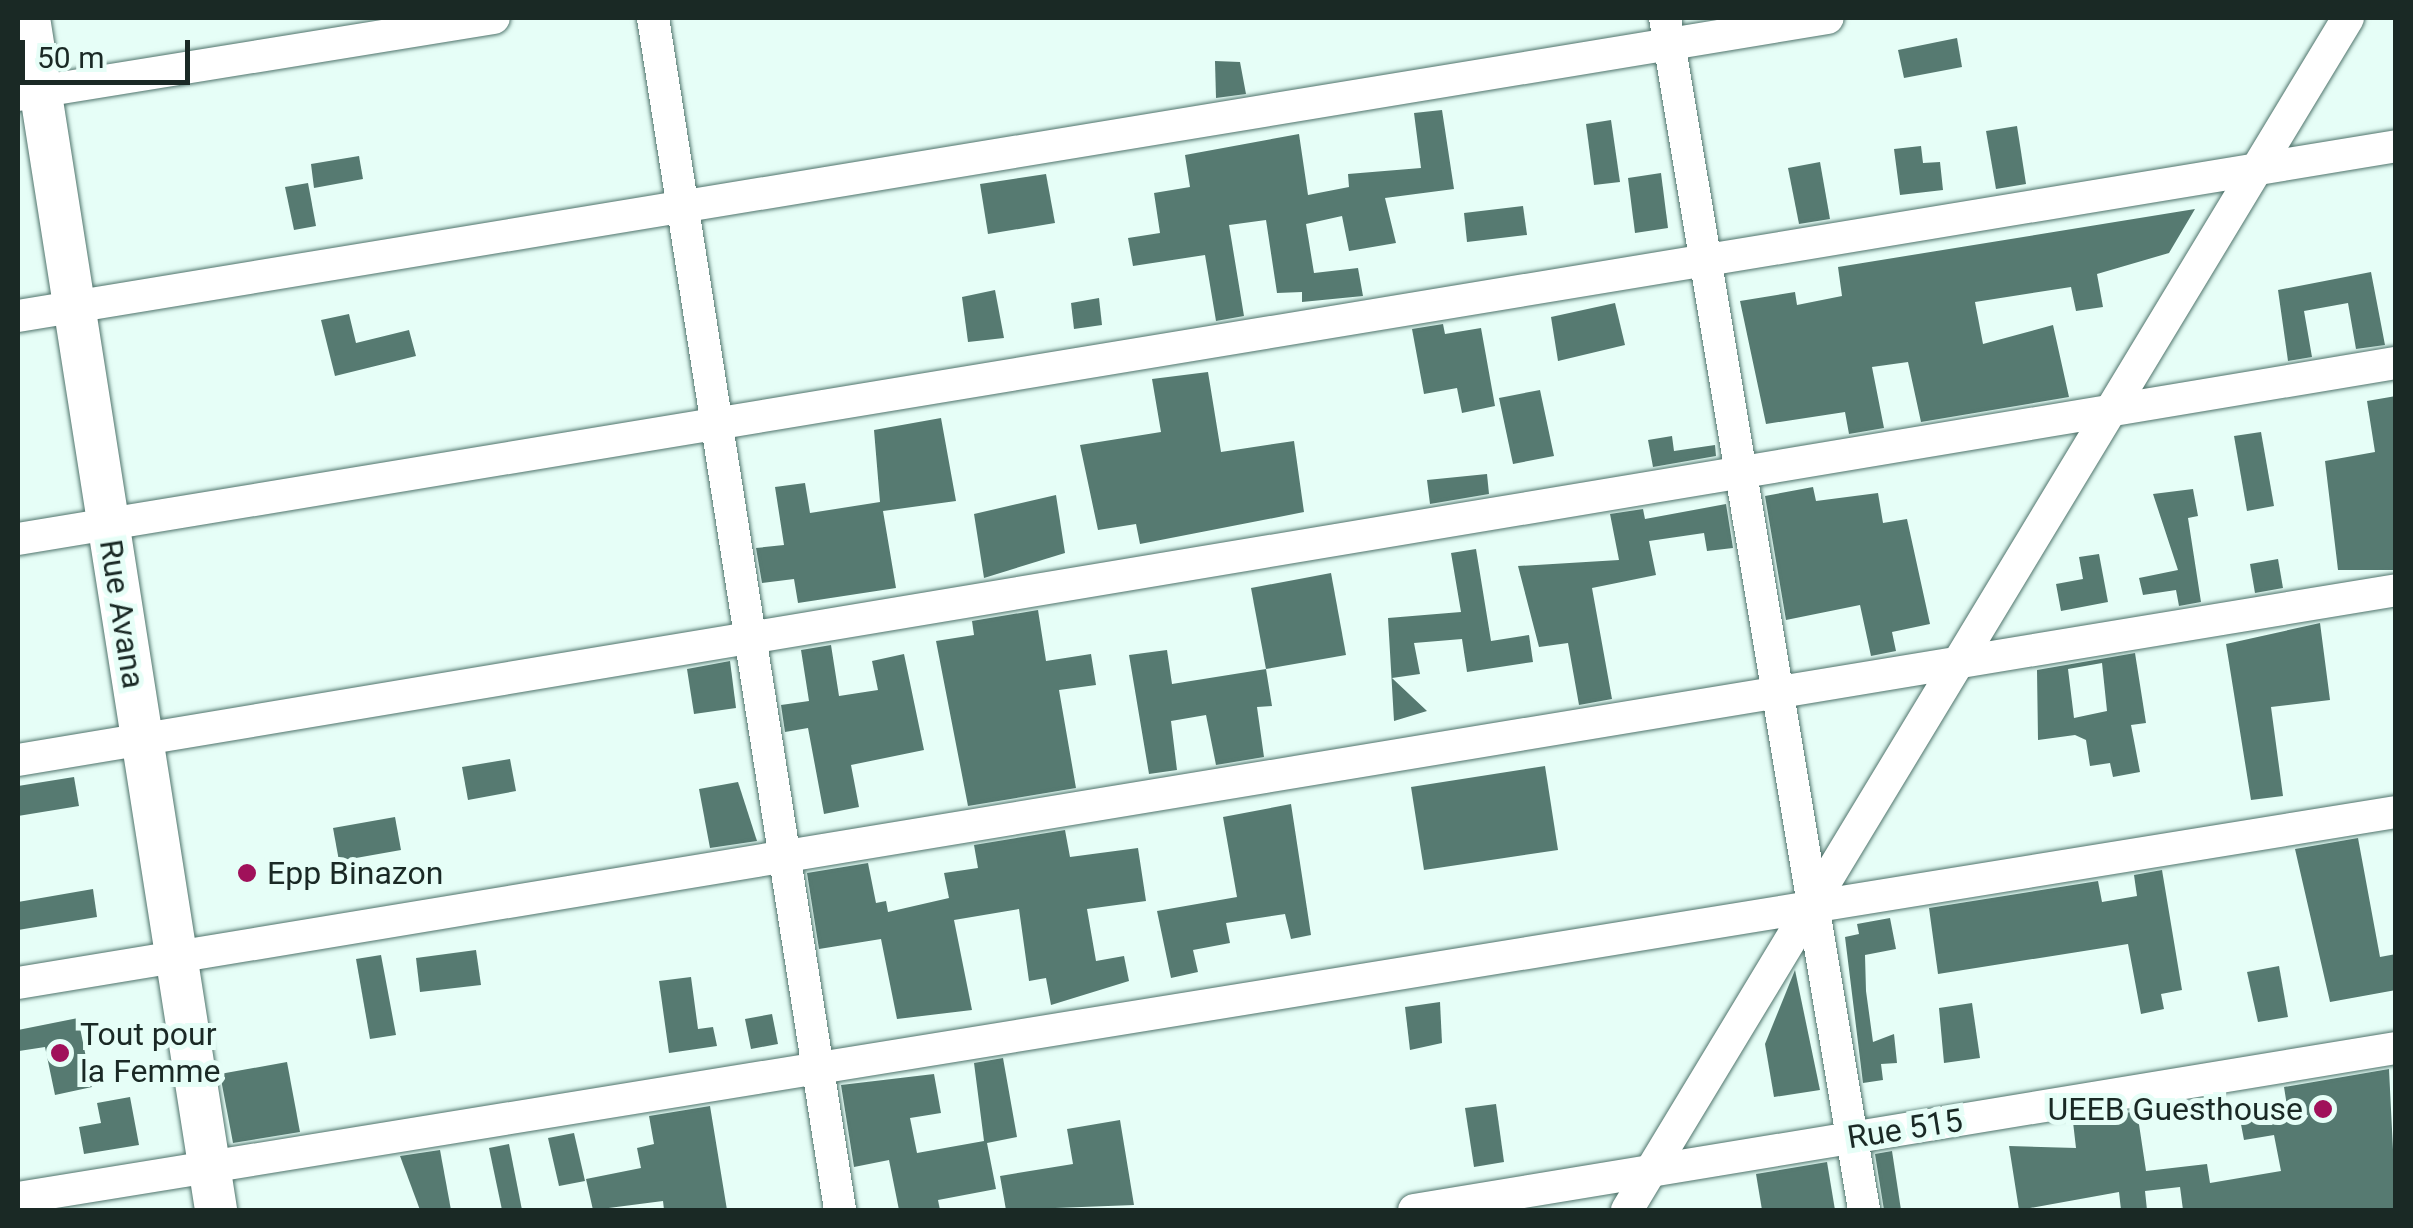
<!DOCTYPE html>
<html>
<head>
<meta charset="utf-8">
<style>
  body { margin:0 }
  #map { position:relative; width:2413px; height:1228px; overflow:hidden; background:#e6fef7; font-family:Roboto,sans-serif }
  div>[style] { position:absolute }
  .building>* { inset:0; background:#567a71 }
  .roads { filter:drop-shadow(0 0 2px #50746c) drop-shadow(0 0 2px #50746c) }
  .minor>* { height:32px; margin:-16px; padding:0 16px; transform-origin:16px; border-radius:16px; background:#fff }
  .major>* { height:42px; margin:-21px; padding:0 21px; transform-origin:21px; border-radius:21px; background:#fff }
  .dots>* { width:28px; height:28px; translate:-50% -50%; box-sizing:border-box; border:5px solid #e6fef7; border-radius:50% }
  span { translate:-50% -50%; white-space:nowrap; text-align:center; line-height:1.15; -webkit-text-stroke:10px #e6fef7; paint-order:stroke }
  .street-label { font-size:32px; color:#1a2925 }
  .poi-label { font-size:32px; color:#1a2925 }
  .left { translate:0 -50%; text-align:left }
  .right { translate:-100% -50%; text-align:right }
  .frame { position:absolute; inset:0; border:20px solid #1a2925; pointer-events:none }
  .scale { position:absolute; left:20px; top:40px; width:170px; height:45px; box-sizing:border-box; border:5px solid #1a2925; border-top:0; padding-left:12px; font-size:30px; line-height:35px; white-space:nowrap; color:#1a2925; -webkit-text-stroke:8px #e6fef7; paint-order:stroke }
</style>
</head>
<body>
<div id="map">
  <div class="building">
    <div style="clip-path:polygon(1957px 38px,1962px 67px,1904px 78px,1898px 50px)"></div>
    <div style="clip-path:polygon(1215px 61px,1240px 62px,1246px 94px,1216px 98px)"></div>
    <div style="clip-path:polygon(1442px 110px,1454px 189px,1385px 198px,1396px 243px,1349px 251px,1342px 216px,1306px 224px,1314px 273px,1358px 268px,1363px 296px,1302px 302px,1302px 292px,1277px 293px,1266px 220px,1229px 225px,1244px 316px,1216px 321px,1205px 255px,1133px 266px,1128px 238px,1160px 233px,1154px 193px,1190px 187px,1185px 155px,1299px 134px,1308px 195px,1349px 187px,1348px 174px,1421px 168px,1414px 113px)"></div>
    <div style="clip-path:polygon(1611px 120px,1620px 182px,1594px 185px,1586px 124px)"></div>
    <div style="clip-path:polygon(2017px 126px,2026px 184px,1996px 189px,1986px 131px)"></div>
    <div style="clip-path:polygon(1921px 146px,1923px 163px,1940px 162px,1943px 190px,1900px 195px,1894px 149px)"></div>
    <div style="clip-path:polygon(359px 156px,363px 179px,314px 188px,311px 164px)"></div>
    <div style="clip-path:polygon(1820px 162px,1830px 219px,1799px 224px,1788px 168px)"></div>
    <div style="clip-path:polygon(1661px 173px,1668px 228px,1635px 233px,1628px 178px)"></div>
    <div style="clip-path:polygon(1046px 174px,1055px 223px,988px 234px,980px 184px)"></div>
    <div style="clip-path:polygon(308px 183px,316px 226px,294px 230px,285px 187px)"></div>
    <div style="clip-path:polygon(1523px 206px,1527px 235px,1467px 242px,1464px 213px)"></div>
    <div style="clip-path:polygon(2195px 209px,2169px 253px,2097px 274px,2103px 307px,2076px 311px,2071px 287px,1975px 302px,1983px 344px,2053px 325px,2069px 397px,1921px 422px,1908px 362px,1872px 367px,1884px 428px,1849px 434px,1845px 412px,1766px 424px,1740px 301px,1795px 292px,1797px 305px,1842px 296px,1838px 267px)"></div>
    <div style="clip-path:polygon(2371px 272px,2385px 345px,2356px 349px,2348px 303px,2304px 311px,2312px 357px,2288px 361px,2278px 290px)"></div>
    <div style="clip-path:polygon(995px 290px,1004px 338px,968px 342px,962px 297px)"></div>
    <div style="clip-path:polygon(1099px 298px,1102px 325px,1074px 329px,1071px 303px)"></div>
    <div style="clip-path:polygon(1615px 303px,1625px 345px,1558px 361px,1551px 317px)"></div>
    <div style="clip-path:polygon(349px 314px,356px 343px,409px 330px,416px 356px,335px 376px,321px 320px)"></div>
    <div style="clip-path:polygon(1443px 324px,1445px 334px,1481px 328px,1495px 406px,1462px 413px,1457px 388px,1424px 394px,1412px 329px)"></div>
    <div style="clip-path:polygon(1208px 372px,1221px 452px,1294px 441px,1304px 512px,1140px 544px,1136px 524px,1098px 530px,1080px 445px,1161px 432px,1152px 379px)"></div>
    <div style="clip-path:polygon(1540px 390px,1554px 456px,1513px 464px,1499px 398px)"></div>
    <div style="clip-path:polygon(2396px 396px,2396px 570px,2338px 570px,2325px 461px,2375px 452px,2367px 401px)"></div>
    <div style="clip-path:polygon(941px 418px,956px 501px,883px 511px,896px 588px,798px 603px,794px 579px,762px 583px,756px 548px,784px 545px,775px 487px,805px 483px,810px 513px,880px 502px,874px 430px)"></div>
    <div style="clip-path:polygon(2261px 432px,2274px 506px,2247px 511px,2234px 436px)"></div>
    <div style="clip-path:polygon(1672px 436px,1674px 451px,1715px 445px,1716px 456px,1653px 467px,1648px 440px)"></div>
    <div style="clip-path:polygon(1487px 474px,1489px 494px,1430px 504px,1427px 480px)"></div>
    <div style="clip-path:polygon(1813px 487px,1816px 501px,1878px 493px,1883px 523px,1907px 519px,1930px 624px,1892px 632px,1896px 651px,1871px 656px,1860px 605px,1786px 620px,1765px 496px)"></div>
    <div style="clip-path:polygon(2193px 489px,2198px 516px,2188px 518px,2201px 602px,2179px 606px,2176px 590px,2143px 595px,2139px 578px,2178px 570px,2153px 494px)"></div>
    <div style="clip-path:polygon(1056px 495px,1065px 553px,984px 578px,974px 514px)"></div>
    <div style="clip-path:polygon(1726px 504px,1733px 548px,1707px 551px,1704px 533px,1649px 541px,1656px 575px,1592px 588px,1612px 699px,1579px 705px,1568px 643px,1539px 647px,1518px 566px,1619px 560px,1610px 514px,1643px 509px,1645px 519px)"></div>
    <div style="clip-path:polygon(1476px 549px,1491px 641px,1529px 635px,1533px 662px,1467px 672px,1462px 639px,1414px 643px,1420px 674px,1392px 678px,1427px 711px,1394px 721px,1388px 618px,1461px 612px,1451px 553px)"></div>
    <div style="clip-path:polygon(2099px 554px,2108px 602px,2061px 611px,2056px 584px,2083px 579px,2079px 557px)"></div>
    <div style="clip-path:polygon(2278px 559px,2283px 588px,2255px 593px,2250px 564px)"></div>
    <div style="clip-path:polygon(1331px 573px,1346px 655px,1266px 669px,1251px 588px)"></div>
    <div style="clip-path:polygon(1038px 610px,1046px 661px,1091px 654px,1096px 685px,1059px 690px,1076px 788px,968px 806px,936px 641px,974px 635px,972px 621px)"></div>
    <div style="clip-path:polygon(2320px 623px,2330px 700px,2271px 707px,2283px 796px,2251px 800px,2226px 644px)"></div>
    <div style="clip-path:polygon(831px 645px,839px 696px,878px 690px,872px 661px,904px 654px,924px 750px,851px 765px,859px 807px,824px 814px,808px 728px,785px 732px,781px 705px,809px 701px,801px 650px)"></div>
    <div style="clip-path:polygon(1167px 650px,1172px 684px,1266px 669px,1272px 706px,1257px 707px,1264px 757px,1216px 765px,1206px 715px,1171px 721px,1177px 770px,1149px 774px,1129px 655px)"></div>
    <div style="clip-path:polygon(evenodd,2135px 653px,2146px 723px,2131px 725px,2140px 772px,2113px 777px,2110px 763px,2090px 766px,2086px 740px,2075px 735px,2038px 740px,2037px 670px,2135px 653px,2102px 663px,2107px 711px,2074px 718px,2068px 669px,2102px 663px)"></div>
    <div style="clip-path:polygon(730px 661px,736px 708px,694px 714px,687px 669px)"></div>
    <div style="clip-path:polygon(510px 759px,516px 791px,468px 800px,462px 767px)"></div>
    <div style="clip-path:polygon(1545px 766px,1558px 850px,1424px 870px,1411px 787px)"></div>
    <div style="clip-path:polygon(74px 777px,79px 806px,18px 816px,18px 786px)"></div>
    <div style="clip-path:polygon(738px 782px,757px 841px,710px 848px,699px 789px)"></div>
    <div style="clip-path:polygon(1291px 804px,1311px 935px,1291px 939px,1285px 914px,1226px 923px,1230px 943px,1193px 950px,1198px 972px,1171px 978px,1157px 911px,1237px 897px,1223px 817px)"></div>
    <div style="clip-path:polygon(395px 817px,401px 850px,339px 861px,333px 828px)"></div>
    <div style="clip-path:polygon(1065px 830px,1070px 857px,1138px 848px,1146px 901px,1087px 909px,1096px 961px,1124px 956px,1129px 981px,1051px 1005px,1046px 978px,1029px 981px,1019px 909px,954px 920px,972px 1010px,897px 1019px,881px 939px,819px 949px,807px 873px,868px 863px,876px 903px,886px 901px,888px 912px,949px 898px,944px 873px,978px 868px,974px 845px)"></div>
    <div style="clip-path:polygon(2358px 838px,2380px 957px,2396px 954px,2396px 990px,2330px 1002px,2295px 849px)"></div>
    <div style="clip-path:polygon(2162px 870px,2182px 990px,2161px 994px,2164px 1009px,2141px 1014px,2128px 944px,1938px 974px,1929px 908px,2098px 881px,2102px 902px,2137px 896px,2134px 875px)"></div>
    <div style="clip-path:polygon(93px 889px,97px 917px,18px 930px,18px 902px)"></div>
    <div style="clip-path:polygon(1890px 918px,1896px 949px,1865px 955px,1866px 991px,1873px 1042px,1894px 1034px,1897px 1063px,1881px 1064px,1883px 1080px,1863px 1083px,1845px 937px,1859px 934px,1857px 924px)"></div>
    <div style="clip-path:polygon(476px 950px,481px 985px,420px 992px,416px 958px)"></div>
    <div style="clip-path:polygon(381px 955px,396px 1035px,370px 1039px,356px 959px)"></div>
    <div style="clip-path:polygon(2279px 966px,2288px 1017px,2258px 1022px,2247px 972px)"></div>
    <div style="clip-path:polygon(1795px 970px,1820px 1090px,1774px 1097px,1765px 1044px)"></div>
    <div style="clip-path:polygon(691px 977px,698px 1029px,713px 1027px,717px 1046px,669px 1053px,659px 981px)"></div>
    <div style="clip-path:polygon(1440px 1002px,1442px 1043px,1410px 1050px,1405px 1007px)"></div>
    <div style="clip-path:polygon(1972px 1003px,1980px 1058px,1944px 1063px,1939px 1008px)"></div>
    <div style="clip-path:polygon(772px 1014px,778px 1044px,751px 1049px,745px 1019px)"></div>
    <div style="clip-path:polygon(78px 1018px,92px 1087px,55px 1095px,45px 1047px,19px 1051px,18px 1030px)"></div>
    <div style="clip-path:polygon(1003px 1058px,1017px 1137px,987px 1143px,996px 1189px,938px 1200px,940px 1210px,899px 1210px,889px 1160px,854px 1167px,841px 1085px,934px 1074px,941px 1113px,910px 1118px,917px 1153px,984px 1141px,974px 1063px)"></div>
    <div style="clip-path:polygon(287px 1062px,300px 1132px,233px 1143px,220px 1074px)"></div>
    <div style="clip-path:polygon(2389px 1069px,2396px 1210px,2183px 1210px,2180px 1187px,2145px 1191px,2147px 1210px,2121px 1210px,2119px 1192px,2019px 1210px,2009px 1146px,2076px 1148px,2073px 1122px,2137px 1111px,2146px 1171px,2207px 1164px,2210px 1183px,2281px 1171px,2274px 1135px,2244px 1140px,2239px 1114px,2287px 1106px,2284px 1087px)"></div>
    <div style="clip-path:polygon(130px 1097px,139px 1145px,84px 1154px,79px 1127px,101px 1123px,97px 1103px)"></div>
    <div style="clip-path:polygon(1496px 1104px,1504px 1162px,1474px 1167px,1465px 1108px)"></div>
    <div style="clip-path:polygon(710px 1106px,727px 1210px,664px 1210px,663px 1201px,593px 1210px,586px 1179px,641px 1168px,637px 1148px,654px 1144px,649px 1116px)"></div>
    <div style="clip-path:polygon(1120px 1120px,1134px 1205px,1006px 1210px,1000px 1176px,1073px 1164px,1067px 1129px)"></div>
    <div style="clip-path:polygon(574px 1133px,585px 1181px,559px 1186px,548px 1138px)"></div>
    <div style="clip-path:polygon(509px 1144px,522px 1210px,502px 1210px,489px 1148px)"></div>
    <div style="clip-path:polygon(440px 1150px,451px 1210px,420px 1210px,400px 1156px)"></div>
    <div style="clip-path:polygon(1892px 1151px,1901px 1210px,1884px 1210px,1875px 1154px)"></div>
    <div style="clip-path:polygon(1827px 1162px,1835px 1210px,1762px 1210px,1756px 1174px)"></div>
  </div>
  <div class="roads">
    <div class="minor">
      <div style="left:653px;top:18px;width:1207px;rotate:81.08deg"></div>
      <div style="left:1665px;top:18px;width:1208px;rotate:80.52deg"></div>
      <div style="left:18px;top:95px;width:482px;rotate:-9.2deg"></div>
      <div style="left:18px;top:316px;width:1834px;rotate:-9.35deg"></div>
      <div style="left:18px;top:539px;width:2410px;rotate:-9.38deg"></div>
      <div style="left:18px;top:760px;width:2411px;rotate:-9.48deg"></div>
      <div style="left:18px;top:983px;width:2410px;rotate:-9.38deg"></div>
      <div style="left:18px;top:1198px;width:2409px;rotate:-9.22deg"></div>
      <div style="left:1414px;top:1210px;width:995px;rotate:-9.37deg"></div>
      <div style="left:1627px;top:1210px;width:1393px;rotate:-58.83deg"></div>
    </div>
    <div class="major">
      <div style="left:29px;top:18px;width:1207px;rotate:81.08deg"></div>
    </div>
  </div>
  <div class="dots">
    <div style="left:247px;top:873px;background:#a0115a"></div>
    <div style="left:60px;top:1053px;background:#a0115a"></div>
    <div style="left:2323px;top:1109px;background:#a0115a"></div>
  </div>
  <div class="street-label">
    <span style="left:122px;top:614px;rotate:81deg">Rue Avana</span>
    <span style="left:1905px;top:1129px;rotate:-9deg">Rue 515</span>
  </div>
  <div class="poi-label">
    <span class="left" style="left:267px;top:873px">Epp Binazon</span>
    <span class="left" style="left:80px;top:1053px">Tout pour<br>la Femme</span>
    <span class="right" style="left:2303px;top:1109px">UEEB Guesthouse</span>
  </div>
  <div class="frame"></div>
  <div class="scale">50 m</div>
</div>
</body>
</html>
